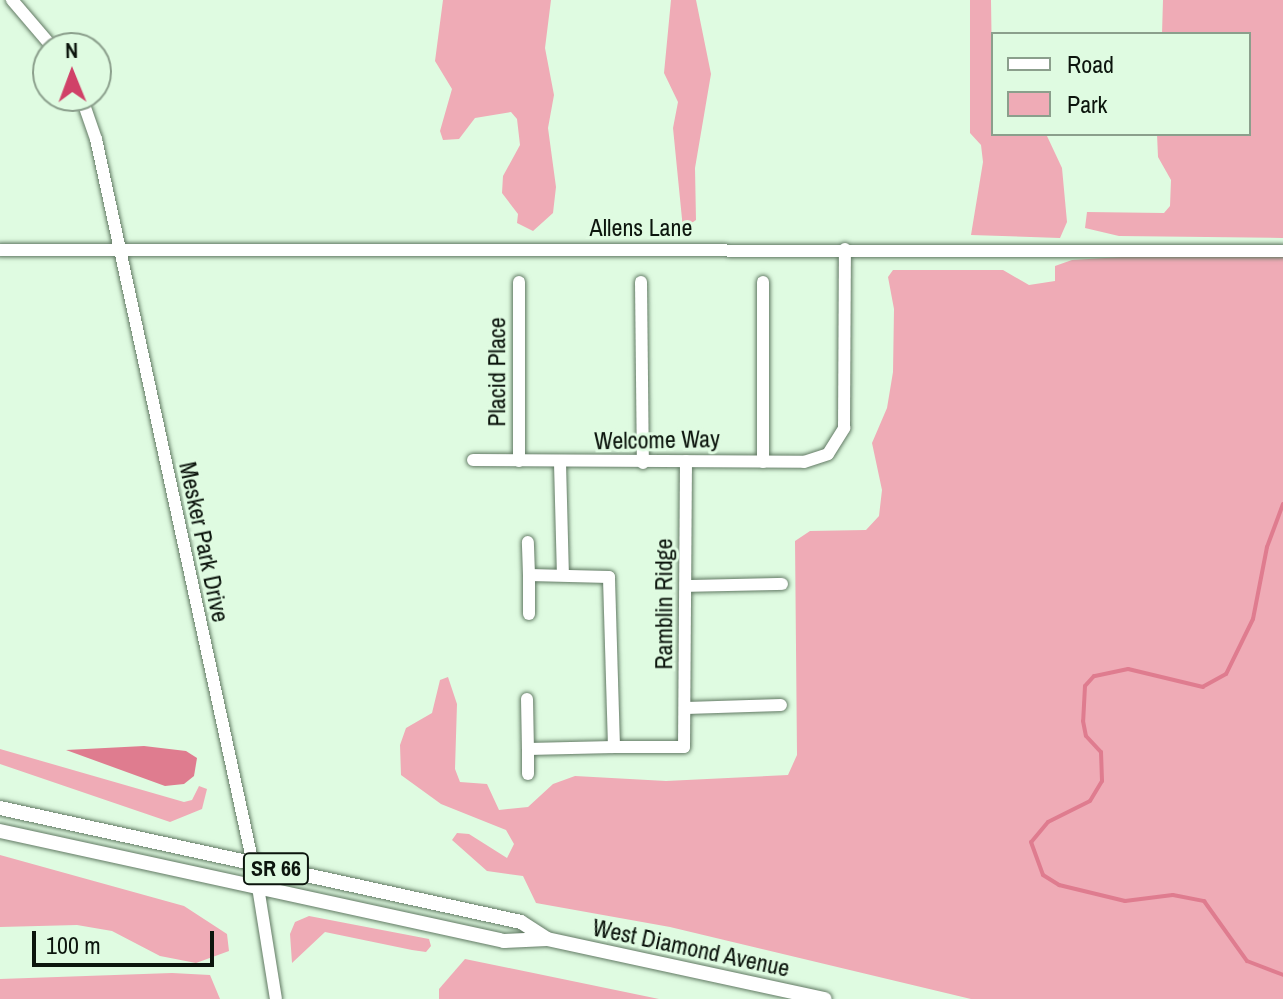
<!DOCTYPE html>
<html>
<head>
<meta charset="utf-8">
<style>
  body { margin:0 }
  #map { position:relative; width:1283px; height:999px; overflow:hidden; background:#dffbe1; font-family:"Archivo Narrow",sans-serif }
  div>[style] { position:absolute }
  .green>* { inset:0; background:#efabb6 }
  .water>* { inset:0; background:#df7c8f }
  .stream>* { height:4px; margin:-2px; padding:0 2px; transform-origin:2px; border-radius:2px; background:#df7c8f }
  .roads { filter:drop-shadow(0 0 2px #617963) drop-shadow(0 0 2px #617963) }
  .minor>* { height:12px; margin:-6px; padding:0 6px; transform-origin:6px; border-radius:6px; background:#fff }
  .major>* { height:14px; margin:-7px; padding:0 7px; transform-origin:7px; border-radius:7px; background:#fff }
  span { translate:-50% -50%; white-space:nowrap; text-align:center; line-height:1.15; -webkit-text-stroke:6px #dffbe1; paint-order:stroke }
  .shield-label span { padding:2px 6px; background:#dffbe1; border:2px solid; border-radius:6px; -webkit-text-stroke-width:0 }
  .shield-label { font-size:22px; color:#0c150d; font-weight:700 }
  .street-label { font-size:24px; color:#0c150d }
  .legend { position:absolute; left:991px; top:32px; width:260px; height:104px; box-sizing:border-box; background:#dffbe1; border:2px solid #8b9f8c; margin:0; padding:10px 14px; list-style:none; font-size:24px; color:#0c150d }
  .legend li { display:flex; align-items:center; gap:16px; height:40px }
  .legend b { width:40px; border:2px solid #8b9f8c }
  .north { position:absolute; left:32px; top:32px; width:80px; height:80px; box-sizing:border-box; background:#dffbe1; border:2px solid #8b9f8c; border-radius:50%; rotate:359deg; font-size:22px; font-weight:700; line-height:32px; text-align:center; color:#0c150d }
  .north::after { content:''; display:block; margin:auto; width:28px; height:36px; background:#d04168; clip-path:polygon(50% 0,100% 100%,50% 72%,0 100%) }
  .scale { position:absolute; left:32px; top:931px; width:182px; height:36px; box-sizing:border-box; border:4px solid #0c150d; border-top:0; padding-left:10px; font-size:24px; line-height:28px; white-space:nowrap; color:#0c150d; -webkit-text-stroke:6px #dffbe1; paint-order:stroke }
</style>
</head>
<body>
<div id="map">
  <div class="green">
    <div style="clip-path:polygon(443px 0,551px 0,545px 48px,554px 95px,548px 128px,556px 187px,553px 213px,533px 231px,517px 223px,518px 214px,502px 193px,503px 176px,520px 145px,517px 119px,511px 112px,475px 118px,459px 139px,443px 140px,440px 131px,452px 89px,435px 61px)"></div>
    <div style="clip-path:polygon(671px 0,696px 0,711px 74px,695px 168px,696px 220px,683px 229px,673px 128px,678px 102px,664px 73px)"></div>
    <div style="clip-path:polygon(970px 0,991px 0,993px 134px,1047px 136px,1062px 168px,1067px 222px,1060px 238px,971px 235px,983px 162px,981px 145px,970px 133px)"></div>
    <div style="clip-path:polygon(1163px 0,1283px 0,1283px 238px,1119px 236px,1085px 228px,1087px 212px,1164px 213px,1170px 206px,1171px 180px,1158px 157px,1157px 134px,1249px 134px,1249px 34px,1162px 34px)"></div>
    <div style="clip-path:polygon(1188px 253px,1283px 255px,1283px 999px,971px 999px,670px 927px,536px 903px,523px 876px,487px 871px,452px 840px,457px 833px,469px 834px,507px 858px,514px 844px,506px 830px,441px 804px,401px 775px,400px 745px,406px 728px,432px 713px,440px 680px,448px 677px,457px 704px,455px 769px,460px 782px,487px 784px,499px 810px,528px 807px,553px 784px,575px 776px,666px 781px,788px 775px,797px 755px,795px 541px,810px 531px,866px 530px,879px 516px,882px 490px,872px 443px,887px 408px,893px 372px,894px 309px,888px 277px,893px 270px,1003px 270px,1029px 285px,1055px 281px,1055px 266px,1072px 260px)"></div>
    <div style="clip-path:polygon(0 749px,184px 802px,192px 800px,199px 786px,207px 789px,202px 809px,170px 822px,0 764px)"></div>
    <div style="clip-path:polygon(0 855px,184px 906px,227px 934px,229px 951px,196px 963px,160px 956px,112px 931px,77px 925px,0 927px)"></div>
    <div style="clip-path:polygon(309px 916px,429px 939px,431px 946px,426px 952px,412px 950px,325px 932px,292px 963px,290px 934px,295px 922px)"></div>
    <div style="clip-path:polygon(465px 959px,659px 999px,439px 999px,439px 989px)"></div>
    <div style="clip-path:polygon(172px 973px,210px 975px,220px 999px,0 999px,0 979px)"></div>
  </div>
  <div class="water">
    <div style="clip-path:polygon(144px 746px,186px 751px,197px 758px,194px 776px,184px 784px,165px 786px,66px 750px)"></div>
  </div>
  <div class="stream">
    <div style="left:1283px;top:504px;width:46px;rotate:110.4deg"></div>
    <div style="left:1267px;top:547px;width:73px;rotate:101deg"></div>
    <div style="left:1253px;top:619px;width:61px;rotate:116.1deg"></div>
    <div style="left:1226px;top:674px;width:26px;rotate:151deg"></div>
    <div style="left:1203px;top:687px;width:77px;rotate:-166.5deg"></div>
    <div style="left:1128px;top:669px;width:35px;rotate:168deg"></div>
    <div style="left:1094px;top:676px;width:13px;rotate:132deg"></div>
    <div style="left:1085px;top:686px;width:35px;rotate:93deg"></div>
    <div style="left:1083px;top:721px;width:15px;rotate:79deg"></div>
    <div style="left:1086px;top:736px;width:22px;rotate:47deg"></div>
    <div style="left:1101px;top:752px;width:29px;rotate:88deg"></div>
    <div style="left:1102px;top:781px;width:23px;rotate:121deg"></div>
    <div style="left:1090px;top:801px;width:47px;rotate:153.4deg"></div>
    <div style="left:1048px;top:822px;width:26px;rotate:130deg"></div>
    <div style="left:1031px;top:842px;width:35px;rotate:70deg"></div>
    <div style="left:1043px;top:875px;width:19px;rotate:32deg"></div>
    <div style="left:1059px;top:885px;width:68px;rotate:13.6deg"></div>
    <div style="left:1125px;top:901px;width:48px;rotate:-7.1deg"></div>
    <div style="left:1173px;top:895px;width:32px;rotate:11deg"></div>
    <div style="left:1204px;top:901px;width:74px;rotate:54.4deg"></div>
    <div style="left:1247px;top:961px;width:39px;rotate:21deg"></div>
  </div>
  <div class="roads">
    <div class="minor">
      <div style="left:12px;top:0;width:63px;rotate:49.5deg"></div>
      <div style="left:81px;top:96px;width:46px;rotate:70.8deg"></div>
      <div style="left:96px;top:139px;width:765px;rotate:77.78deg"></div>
      <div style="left:258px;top:887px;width:113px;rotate:80.9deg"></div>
      <div style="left:0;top:250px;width:1283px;rotate:0.04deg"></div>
      <div style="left:641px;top:282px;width:181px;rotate:89.4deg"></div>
      <div style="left:763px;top:282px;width:180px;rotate:90deg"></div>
      <div style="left:473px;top:460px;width:331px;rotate:0.3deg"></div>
      <div style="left:804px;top:462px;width:25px;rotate:-18deg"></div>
      <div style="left:828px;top:454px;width:31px;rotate:-58deg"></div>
      <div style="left:844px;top:428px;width:179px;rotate:-89.7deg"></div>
      <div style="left:519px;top:461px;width:179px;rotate:-90deg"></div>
      <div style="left:560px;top:463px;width:111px;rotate:88.5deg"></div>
      <div style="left:686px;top:586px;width:96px;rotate:-1.2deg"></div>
      <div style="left:529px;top:614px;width:39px;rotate:-90deg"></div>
      <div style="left:527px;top:699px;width:50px;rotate:88.9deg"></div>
      <div style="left:528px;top:749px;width:86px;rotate:-1.3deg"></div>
      <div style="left:614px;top:747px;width:170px;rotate:-91.7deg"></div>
      <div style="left:609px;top:577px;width:80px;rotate:-178.6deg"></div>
      <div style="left:529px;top:575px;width:33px;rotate:-92deg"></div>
      <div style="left:686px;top:708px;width:95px;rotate:-1.8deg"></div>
      <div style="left:614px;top:747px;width:70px"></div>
      <div style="left:684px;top:747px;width:286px;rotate:-89.6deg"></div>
      <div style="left:528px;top:774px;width:25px;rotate:-90deg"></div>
    </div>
    <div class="major">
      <div style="left:0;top:808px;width:533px;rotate:12.34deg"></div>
      <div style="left:521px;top:922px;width:31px;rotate:33deg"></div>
      <div style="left:0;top:831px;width:516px;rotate:12.31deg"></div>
      <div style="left:504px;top:941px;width:43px;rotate:-2.7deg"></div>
      <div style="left:547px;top:939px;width:284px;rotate:12.2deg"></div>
    </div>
  </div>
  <div class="shield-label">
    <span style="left:276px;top:869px">SR 66</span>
  </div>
  <div class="street-label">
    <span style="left:641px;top:228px">Allens Lane</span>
    <span style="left:497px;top:372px;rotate:-90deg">Placid Place</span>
    <span style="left:657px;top:440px;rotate:-1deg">Welcome Way</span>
    <span style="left:204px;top:542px;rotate:78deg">Mesker Park Drive</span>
    <span style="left:664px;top:604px;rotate:-90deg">Ramblin Ridge</span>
    <span style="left:691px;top:948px;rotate:12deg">West Diamond Avenue</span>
  </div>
  <ul class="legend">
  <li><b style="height:10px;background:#fff"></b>Road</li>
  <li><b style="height:22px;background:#efabb6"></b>Park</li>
  </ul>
  <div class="north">N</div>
  <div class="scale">100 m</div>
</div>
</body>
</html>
